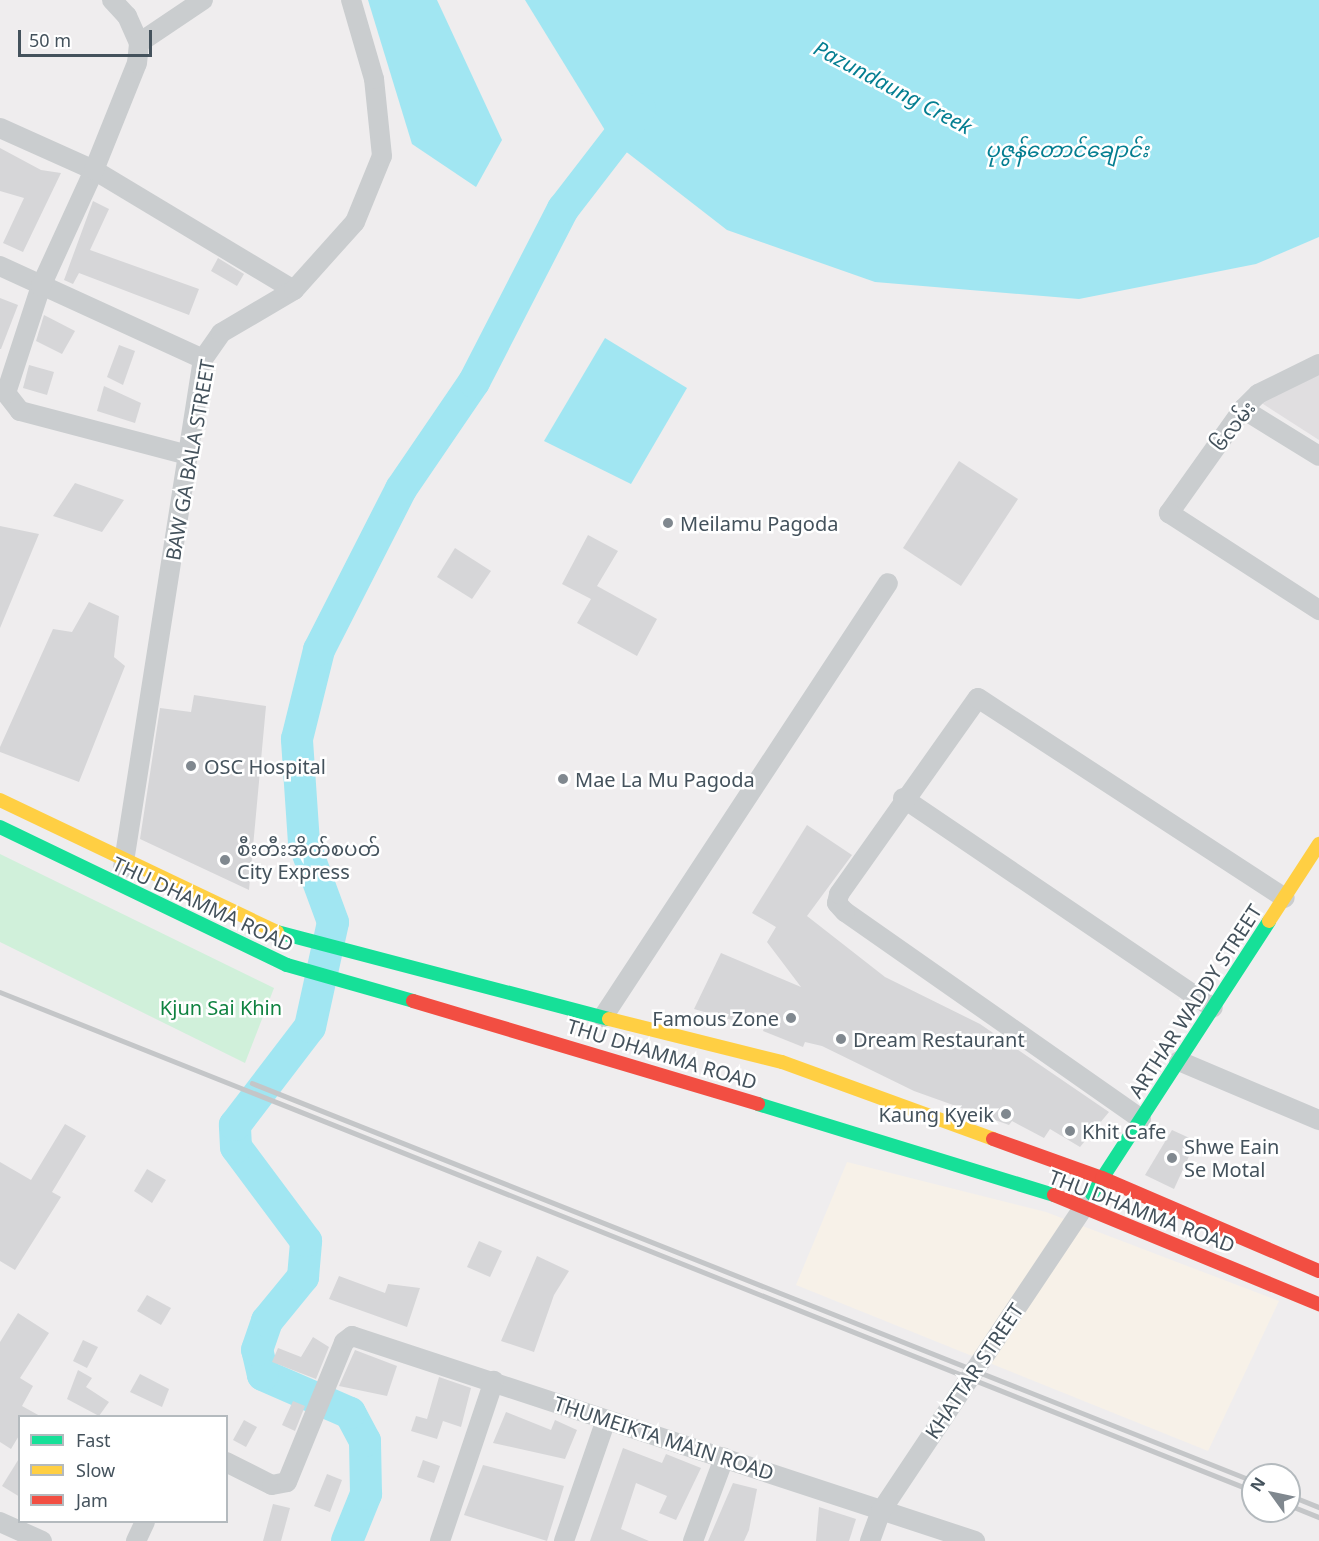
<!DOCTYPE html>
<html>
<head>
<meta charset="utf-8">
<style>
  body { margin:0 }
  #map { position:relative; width:1319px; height:1541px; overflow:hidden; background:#efedee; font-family:"Noto Sans","Noto Sans Myanmar",sans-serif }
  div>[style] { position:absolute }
  .commercial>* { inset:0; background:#f7f1e8 }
  .education>* { inset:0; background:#e0dee0 }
  .green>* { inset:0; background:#d0f0da }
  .water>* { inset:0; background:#a1e6f2 }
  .river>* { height:32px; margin:-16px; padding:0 16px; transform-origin:16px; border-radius:16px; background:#a1e6f2 }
  .building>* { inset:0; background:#d6d6d8 }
  .street>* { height:20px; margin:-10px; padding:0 10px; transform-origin:10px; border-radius:10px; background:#cacdcf }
  .fast>* { height:14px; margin:-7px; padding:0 7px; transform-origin:7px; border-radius:7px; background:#16e098 }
  .slow>* { height:14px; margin:-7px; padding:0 7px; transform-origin:7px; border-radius:7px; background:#ffcf43 }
  .jam>* { height:14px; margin:-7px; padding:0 7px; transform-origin:7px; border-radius:7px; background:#f24e42 }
  .rail>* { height:4.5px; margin:-2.25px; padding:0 2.25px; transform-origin:2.25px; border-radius:2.25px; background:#c4c6c8 }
  .dots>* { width:16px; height:16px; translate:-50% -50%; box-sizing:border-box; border:3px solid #fff; border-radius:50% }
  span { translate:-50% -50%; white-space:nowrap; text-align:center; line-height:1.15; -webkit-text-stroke:5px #fff; paint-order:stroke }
  .street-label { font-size:20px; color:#44525c }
  .poi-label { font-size:20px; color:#44525c }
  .left { translate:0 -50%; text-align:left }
  .right { translate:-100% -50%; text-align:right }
  .park-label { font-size:20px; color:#0f8240 }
  .water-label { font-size:21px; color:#047e91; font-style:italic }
  .legend { position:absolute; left:18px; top:1415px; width:210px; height:108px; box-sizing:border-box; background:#fff; border:2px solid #b4babe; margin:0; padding:8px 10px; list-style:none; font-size:18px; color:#44525c }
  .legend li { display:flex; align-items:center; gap:12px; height:30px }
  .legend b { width:30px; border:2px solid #b4babe }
  .north { position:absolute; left:1241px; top:1463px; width:60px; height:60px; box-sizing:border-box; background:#fff; border:2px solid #b4babe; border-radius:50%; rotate:303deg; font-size:16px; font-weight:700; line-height:24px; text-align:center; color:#44525c }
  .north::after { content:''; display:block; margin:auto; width:21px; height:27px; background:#80888f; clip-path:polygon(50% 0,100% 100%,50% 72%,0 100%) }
  .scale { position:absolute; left:18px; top:30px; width:134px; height:27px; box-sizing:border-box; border:3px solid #44525c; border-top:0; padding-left:8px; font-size:18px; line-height:21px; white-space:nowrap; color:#44525c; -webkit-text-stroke:4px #fff; paint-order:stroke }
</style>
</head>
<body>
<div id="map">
  <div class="commercial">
    <div style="clip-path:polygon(847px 1162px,1046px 1212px,1279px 1301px,1208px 1451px,796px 1285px)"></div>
  </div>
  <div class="education">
    <div style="clip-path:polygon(1319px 371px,1319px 440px,1260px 402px)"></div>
  </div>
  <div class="green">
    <div style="clip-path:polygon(0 854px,274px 988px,245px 1063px,0 942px)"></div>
  </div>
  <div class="water">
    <div style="clip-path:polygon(368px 0,437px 0,502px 140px,476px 187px,412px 144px)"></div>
    <div style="clip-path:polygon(525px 0,1319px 0,1319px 237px,1256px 264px,1079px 299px,875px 282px,727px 230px,611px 140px)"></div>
    <div style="clip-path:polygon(605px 338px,687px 388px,631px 484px,544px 441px)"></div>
  </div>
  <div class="river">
    <div style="left:347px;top:1541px;width:51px;rotate:-68deg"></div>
    <div style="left:366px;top:1494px;width:53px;rotate:-91.1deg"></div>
    <div style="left:365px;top:1441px;width:32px;rotate:-118deg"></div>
    <div style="left:350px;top:1413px;width:95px;rotate:-156.4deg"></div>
    <div style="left:263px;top:1375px;width:26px;rotate:-103deg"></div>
    <div style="left:257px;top:1350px;width:31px;rotate:-71deg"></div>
    <div style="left:267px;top:1321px;width:57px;rotate:-50.7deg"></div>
    <div style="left:303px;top:1277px;width:36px;rotate:-85deg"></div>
    <div style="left:306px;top:1241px;width:117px;rotate:-126.7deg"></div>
    <div style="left:236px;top:1147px;width:22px;rotate:-93deg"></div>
    <div style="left:235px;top:1125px;width:123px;rotate:-52.6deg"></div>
    <div style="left:310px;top:1027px;width:107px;rotate:-77.6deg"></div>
    <div style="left:333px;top:922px;width:84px;rotate:-110.2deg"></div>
    <div style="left:304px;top:843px;width:104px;rotate:-93.9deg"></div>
    <div style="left:297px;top:739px;width:92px;rotate:-76.1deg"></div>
    <div style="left:319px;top:650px;width:181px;rotate:-63deg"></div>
    <div style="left:401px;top:489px;width:130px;rotate:-55.7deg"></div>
    <div style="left:474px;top:382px;width:195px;rotate:-62.8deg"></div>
    <div style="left:563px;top:209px;width:126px;rotate:-52.4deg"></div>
  </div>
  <div class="building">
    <div style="clip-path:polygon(0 148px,41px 170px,61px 173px,23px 252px,3px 243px,24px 198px,0 191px)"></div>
    <div style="clip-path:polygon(93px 201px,109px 209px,90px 250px,199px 289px,189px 315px,79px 273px,73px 284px,64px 280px)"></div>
    <div style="clip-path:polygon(218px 258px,244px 274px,237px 286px,211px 271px)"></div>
    <div style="clip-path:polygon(0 298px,18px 305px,1px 349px,0 349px)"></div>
    <div style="clip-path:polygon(44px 315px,75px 331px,62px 354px,36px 341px)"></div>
    <div style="clip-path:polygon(119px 345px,135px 351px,123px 385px,107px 377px)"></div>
    <div style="clip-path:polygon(29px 365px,54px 372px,47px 395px,23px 388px)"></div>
    <div style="clip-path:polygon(104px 386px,141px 403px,135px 423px,97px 411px)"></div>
    <div style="clip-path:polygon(959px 461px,1018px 499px,961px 586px,903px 548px)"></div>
    <div style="clip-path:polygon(75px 483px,124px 500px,102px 532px,53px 516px)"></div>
    <div style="clip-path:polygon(0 526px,39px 534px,0 628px)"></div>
    <div style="clip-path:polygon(588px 535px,618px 551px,597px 586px,657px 619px,637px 656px,577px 623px,591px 599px,562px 584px)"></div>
    <div style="clip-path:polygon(455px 548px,491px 571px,472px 599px,437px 577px)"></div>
    <div style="clip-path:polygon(89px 602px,119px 616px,114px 657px,125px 666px,79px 782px,0 752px,0 747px,53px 629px,72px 632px)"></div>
    <div style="clip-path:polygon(194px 695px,266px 706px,249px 890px,140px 839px,160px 708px,191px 712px)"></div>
    <div style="clip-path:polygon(807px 825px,852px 855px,807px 916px,885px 977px,980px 1024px,1109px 1112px,1080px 1147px,1050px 1129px,1044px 1138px,1012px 1121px,1009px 1125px,914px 1091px,822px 1046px,805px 1042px,803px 1047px,763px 1031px,766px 1022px,734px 1014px,732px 1020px,694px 1009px,721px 953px,801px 987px,767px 942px,776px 927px,752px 913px)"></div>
    <div style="clip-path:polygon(65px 1124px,86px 1136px,52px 1192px,61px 1197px,15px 1270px,0 1261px,0 1162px,31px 1180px)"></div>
    <div style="clip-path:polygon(1172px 1130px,1196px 1141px,1174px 1189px,1145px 1175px)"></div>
    <div style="clip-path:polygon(147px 1169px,166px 1180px,152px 1203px,134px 1191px)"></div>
    <div style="clip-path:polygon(479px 1241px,502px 1251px,490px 1277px,467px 1267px)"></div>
    <div style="clip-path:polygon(537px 1256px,569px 1271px,554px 1295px,534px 1352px,501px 1341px)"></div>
    <div style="clip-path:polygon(339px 1276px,385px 1293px,388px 1284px,420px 1288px,407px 1327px,329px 1299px)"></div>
    <div style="clip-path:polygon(147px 1295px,171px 1308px,161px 1325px,137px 1311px)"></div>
    <div style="clip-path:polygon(18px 1313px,49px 1333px,20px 1378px,33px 1386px,22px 1406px,40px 1416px,20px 1416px,20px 1434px,11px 1449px,0 1442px,0 1342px)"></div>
    <div style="clip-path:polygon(313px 1337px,329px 1347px,316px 1379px,272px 1362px,278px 1348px,301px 1357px)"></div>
    <div style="clip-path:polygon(83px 1340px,98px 1347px,87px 1368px,73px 1361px)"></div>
    <div style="clip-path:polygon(355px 1350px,397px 1366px,387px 1396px,339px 1386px)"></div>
    <div style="clip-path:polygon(78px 1370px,92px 1378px,86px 1387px,109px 1402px,99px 1416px,67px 1399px)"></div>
    <div style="clip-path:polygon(140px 1374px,169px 1389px,162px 1407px,130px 1392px)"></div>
    <div style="clip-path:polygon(439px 1377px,471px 1388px,461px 1427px,443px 1421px,437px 1439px,411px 1431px,416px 1416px,427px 1419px)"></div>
    <div style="clip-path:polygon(293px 1401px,305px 1406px,295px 1431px,282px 1425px)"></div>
    <div style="clip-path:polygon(506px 1412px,551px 1430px,555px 1420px,577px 1430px,565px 1459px,493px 1443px)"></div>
    <div style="clip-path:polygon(244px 1420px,257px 1427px,246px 1447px,233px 1440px)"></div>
    <div style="clip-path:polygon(623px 1448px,662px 1463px,666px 1454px,701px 1468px,676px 1520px,659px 1513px,667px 1496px,636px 1483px,621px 1529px,649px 1541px,590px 1541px)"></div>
    <div style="clip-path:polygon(20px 1457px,20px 1497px,2px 1486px)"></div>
    <div style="clip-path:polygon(423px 1460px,440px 1466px,434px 1483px,417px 1477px)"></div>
    <div style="clip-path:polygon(483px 1465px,564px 1486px,547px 1541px,464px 1515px)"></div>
    <div style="clip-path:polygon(327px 1474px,342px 1480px,330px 1512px,314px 1506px)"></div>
    <div style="clip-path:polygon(733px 1483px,757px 1489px,749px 1530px,744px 1541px,708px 1541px)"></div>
    <div style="clip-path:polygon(273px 1504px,290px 1508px,281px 1541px,263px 1541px)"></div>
    <div style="clip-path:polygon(819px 1507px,856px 1519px,849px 1541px,816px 1541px)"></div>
  </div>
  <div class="street">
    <div style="left:112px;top:0;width:22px;rotate:47deg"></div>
    <div style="left:127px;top:16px;width:30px;rotate:66deg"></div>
    <div style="left:0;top:128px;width:103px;rotate:24.1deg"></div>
    <div style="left:94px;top:170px;width:233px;rotate:31deg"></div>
    <div style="left:0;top:266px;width:223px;rotate:24.6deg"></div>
    <div style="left:1319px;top:364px;width:68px;rotate:153.8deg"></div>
    <div style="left:1258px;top:394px;width:21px;rotate:135deg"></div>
    <div style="left:1243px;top:409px;width:128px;rotate:125.4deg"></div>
    <div style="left:1169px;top:513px;width:179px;rotate:32.9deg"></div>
    <div style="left:1243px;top:409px;width:89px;rotate:31.7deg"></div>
    <div style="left:188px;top:455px;width:174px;rotate:-165.3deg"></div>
    <div style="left:20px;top:411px;width:23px;rotate:-128deg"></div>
    <div style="left:6px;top:393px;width:113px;rotate:-71.9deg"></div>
    <div style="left:41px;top:286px;width:128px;rotate:-65.4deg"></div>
    <div style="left:94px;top:170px;width:115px;rotate:-68.1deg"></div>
    <div style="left:137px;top:63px;width:20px;rotate:-84deg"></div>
    <div style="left:139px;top:43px;width:77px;rotate:-33.9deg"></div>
    <div style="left:903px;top:798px;width:374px;rotate:34.1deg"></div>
    <div style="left:123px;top:868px;width:515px;rotate:-81.07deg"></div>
    <div style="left:203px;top:359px;width:32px;rotate:-55deg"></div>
    <div style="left:221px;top:333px;width:85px;rotate:-30.5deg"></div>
    <div style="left:294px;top:290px;width:91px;rotate:-48.1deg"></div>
    <div style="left:355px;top:222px;width:71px;rotate:-67.8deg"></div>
    <div style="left:382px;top:156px;width:77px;rotate:-95.9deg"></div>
    <div style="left:374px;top:79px;width:82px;rotate:-106.2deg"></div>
    <div style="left:603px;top:1017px;width:519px;rotate:-56.71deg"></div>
    <div style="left:1179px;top:1061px;width:152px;rotate:22.9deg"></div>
    <div style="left:1141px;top:1119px;width:361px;rotate:-145deg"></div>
    <div style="left:845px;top:912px;width:12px;rotate:-132deg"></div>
    <div style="left:837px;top:903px;width:9px;rotate:-77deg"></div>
    <div style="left:839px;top:894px;width:240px;rotate:-54.7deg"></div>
    <div style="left:978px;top:698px;width:366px;rotate:33.1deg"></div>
    <div style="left:226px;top:1462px;width:51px;rotate:26.6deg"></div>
    <div style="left:272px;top:1485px;width:15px;rotate:-11deg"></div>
    <div style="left:287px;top:1482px;width:151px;rotate:-67.8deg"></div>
    <div style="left:344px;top:1342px;width:10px;rotate:-37deg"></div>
    <div style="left:352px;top:1336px;width:656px;rotate:18.21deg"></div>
    <div style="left:0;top:1522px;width:46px;rotate:24.3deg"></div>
    <div style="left:136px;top:1541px;width:21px;rotate:-65deg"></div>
    <div style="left:440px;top:1541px;width:169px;rotate:-71.4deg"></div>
    <div style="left:564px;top:1541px;width:128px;rotate:-70.9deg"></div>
    <div style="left:693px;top:1541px;width:89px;rotate:-69.5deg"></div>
    <div style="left:870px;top:1541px;width:32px;rotate:-70deg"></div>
    <div style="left:881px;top:1511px;width:368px;rotate:-56.3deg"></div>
  </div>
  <div class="fast">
    <div style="left:0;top:827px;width:318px;rotate:25.7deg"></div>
    <div style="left:287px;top:965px;width:131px;rotate:15.9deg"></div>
    <div style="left:277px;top:932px;width:343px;rotate:14.7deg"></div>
    <div style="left:758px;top:1104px;width:310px;rotate:17.1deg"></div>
    <div style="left:1092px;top:1194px;width:325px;rotate:-57deg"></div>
  </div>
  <div class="slow">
    <div style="left:0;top:800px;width:307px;rotate:25.5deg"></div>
    <div style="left:1269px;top:921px;width:92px;rotate:-57deg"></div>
    <div style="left:609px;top:1019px;width:178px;rotate:14deg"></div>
    <div style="left:782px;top:1062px;width:225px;rotate:20deg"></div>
  </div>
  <div class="jam">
    <div style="left:413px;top:1001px;width:360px;rotate:16.6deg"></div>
    <div style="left:993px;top:1139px;width:116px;rotate:19.7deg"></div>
    <div style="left:1102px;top:1178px;width:236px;rotate:23.2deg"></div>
    <div style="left:1054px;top:1195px;width:287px;rotate:22.4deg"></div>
  </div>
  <div class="rail">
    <div style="left:0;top:992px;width:1349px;rotate:21.71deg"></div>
    <div style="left:252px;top:1083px;width:1077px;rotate:21.68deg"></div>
    <div style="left:1289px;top:1495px;width:32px;rotate:22deg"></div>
    <div style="left:1289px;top:1505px;width:32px;rotate:22deg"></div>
  </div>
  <div class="dots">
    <div style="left:668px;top:523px;background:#80888f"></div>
    <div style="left:191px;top:766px;background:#80888f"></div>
    <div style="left:563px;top:779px;background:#80888f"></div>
    <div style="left:225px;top:860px;background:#80888f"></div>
    <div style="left:791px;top:1018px;background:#80888f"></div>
    <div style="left:841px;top:1039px;background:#80888f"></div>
    <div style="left:1006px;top:1114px;background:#80888f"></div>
    <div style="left:1070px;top:1131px;background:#80888f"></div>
    <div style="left:1172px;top:1158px;background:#80888f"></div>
  </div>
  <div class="street-label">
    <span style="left:1233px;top:426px;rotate:-52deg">၆လမ်း</span>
    <span style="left:190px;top:460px;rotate:-80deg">BAW GA BALA STREET</span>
    <span style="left:203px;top:904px;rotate:25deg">THU DHAMMA ROAD</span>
    <span style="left:1195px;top:1001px;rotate:-57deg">ARTHAR WADDY STREET</span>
    <span style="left:662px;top:1054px;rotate:17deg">THU DHAMMA ROAD</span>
    <span style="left:1142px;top:1211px;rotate:21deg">THU DHAMMA ROAD</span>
    <span style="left:974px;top:1371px;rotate:-56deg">KHATTAR STREET</span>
    <span style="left:664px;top:1438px;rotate:18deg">THUMEIKTA MAIN ROAD</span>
  </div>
  <div class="poi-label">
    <span class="left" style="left:680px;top:523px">Meilamu Pagoda</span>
    <span class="left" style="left:204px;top:766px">OSC Hospital</span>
    <span class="left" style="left:575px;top:779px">Mae La Mu Pagoda</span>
    <span class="left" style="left:237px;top:860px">စီးတီးအိတ်စပတ်<br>City Express</span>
    <span class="right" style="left:779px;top:1018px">Famous Zone</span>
    <span class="left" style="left:853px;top:1039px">Dream Restaurant</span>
    <span class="right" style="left:994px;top:1114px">Kaung Kyeik</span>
    <span class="left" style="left:1082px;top:1131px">Khit Cafe</span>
    <span class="left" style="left:1184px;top:1158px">Shwe Eain<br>Se Motal</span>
  </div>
  <div class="park-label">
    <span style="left:221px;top:1007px">Kjun Sai Khin</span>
  </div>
  <div class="water-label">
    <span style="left:893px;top:87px;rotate:28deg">Pazundaung Creek</span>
    <span style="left:1067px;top:149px">ပုဇွန်တောင်ချောင်း</span>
  </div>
  <ul class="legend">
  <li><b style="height:8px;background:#16e098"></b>Fast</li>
  <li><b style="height:8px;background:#ffcf43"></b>Slow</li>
  <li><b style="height:8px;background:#f24e42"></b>Jam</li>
  </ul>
  <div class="north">N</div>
  <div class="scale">50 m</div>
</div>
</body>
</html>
